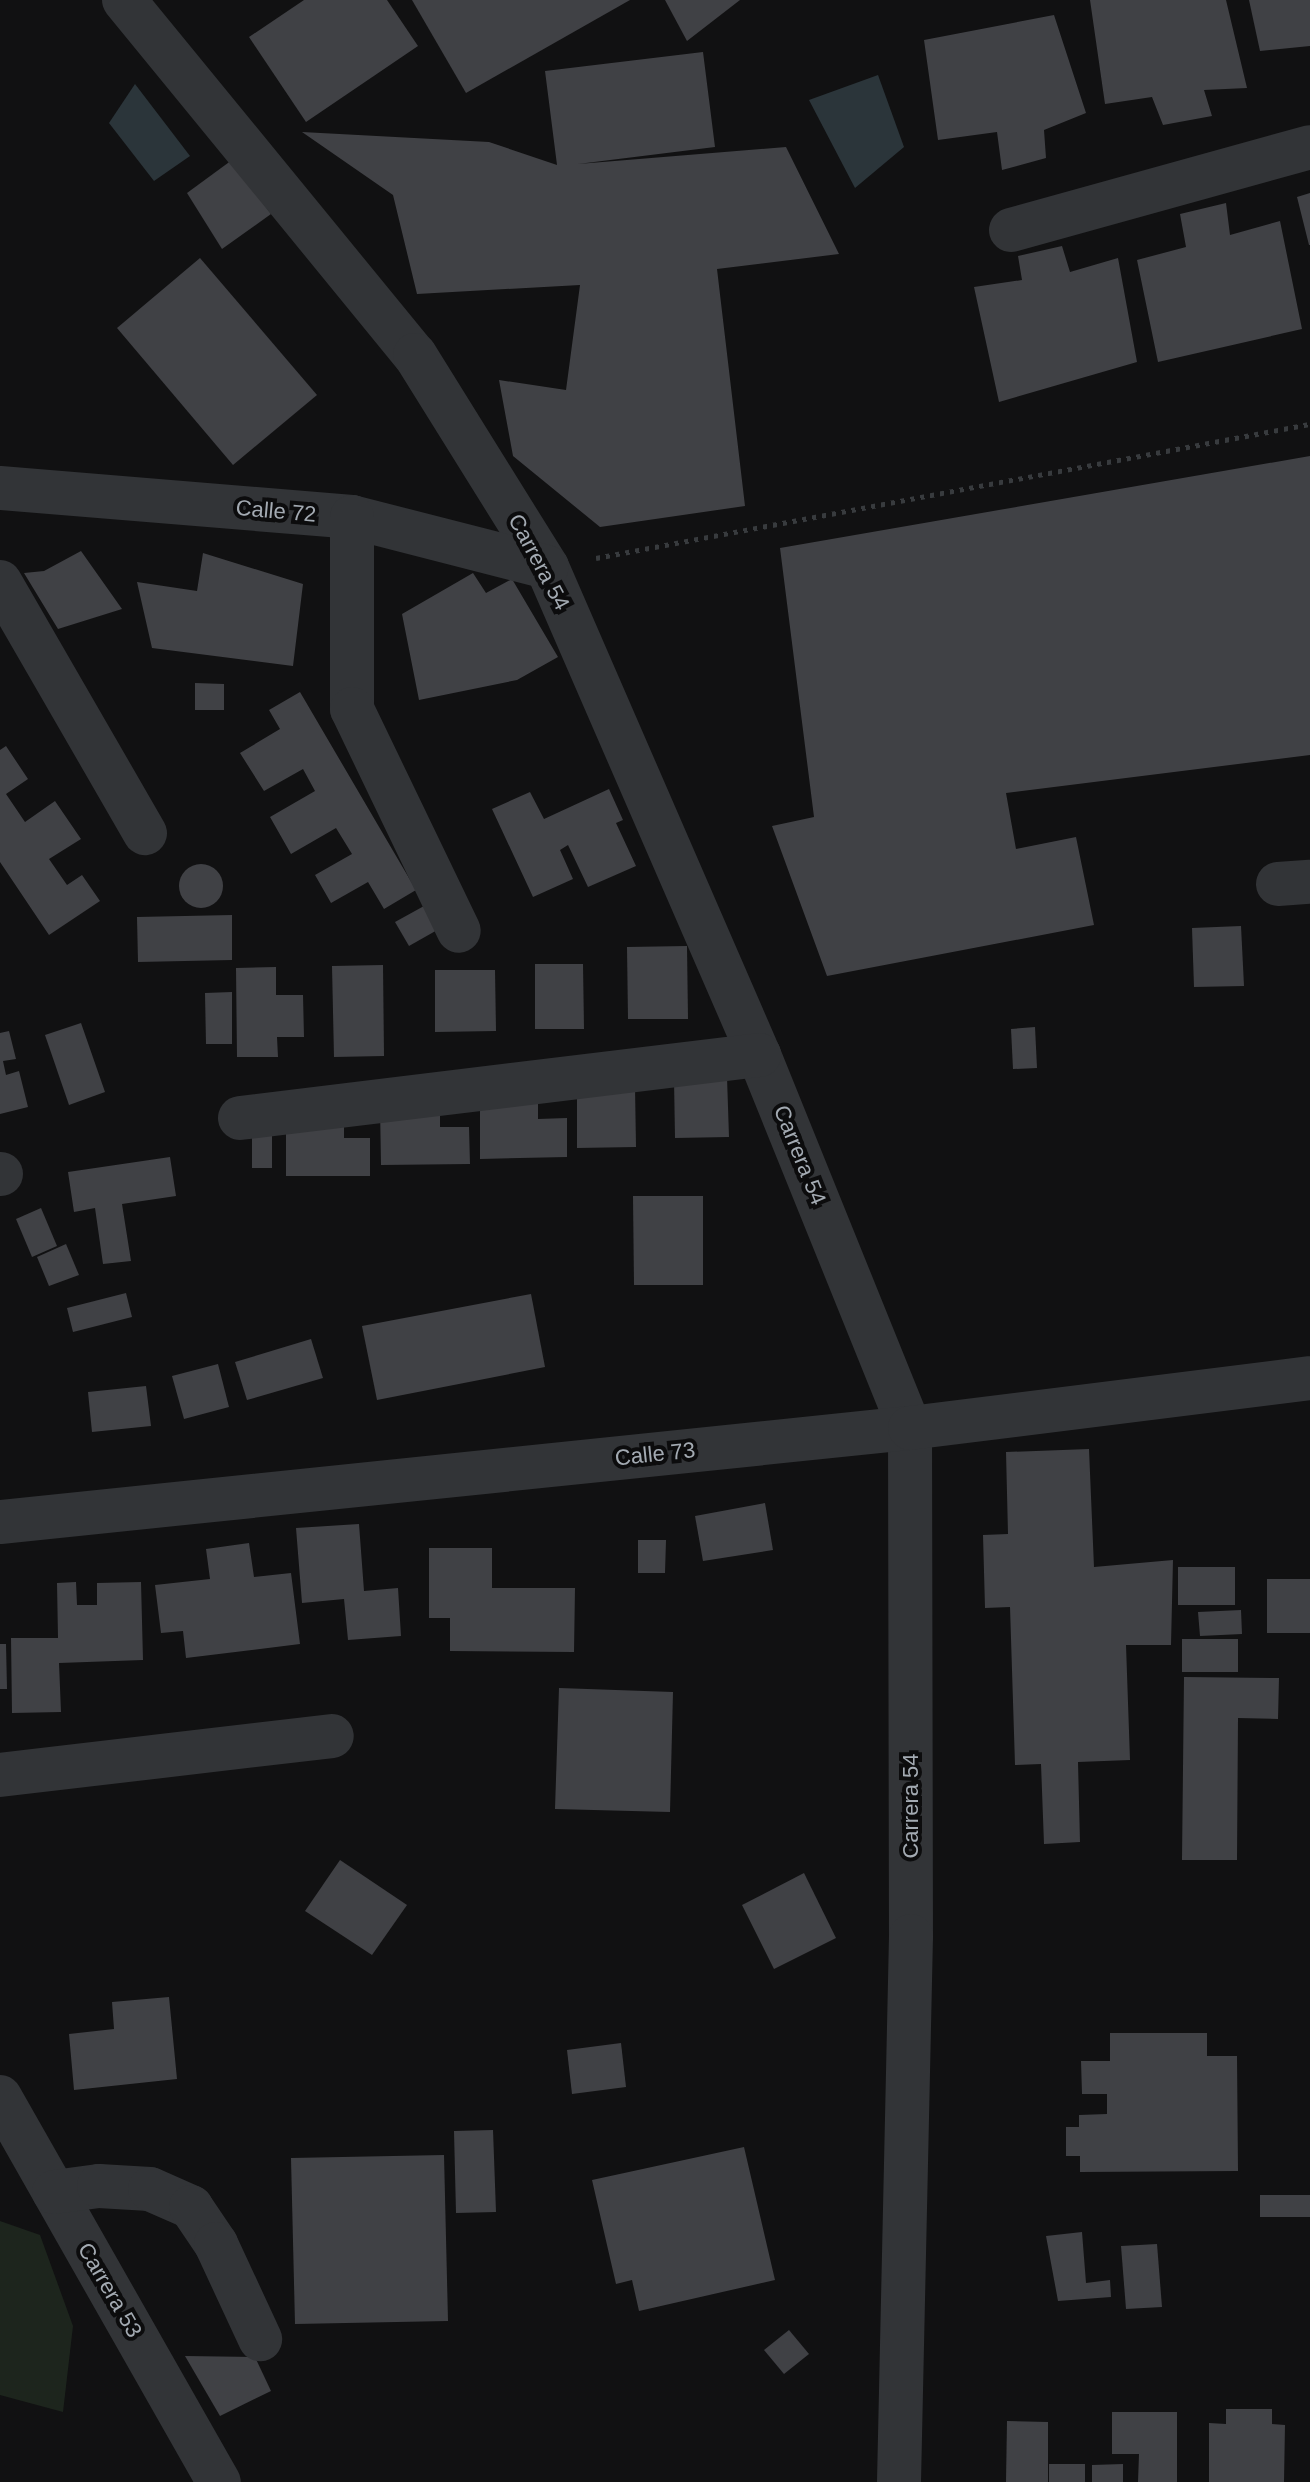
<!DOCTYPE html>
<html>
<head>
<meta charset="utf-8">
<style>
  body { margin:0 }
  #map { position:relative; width:1310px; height:2482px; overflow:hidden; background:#111112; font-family:Arial,sans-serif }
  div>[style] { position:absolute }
  .green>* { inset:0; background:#1d251d }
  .water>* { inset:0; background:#2b353a }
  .building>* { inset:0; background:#404145 }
  .round { border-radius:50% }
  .path>* { height:5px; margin-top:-2.5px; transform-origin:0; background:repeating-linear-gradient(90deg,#383b3e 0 4px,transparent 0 10px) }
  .minor>* { height:44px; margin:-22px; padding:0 22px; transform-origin:22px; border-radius:22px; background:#323437 }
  span { translate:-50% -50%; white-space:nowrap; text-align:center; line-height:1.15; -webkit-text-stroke:8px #0c0c0d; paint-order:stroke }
  .street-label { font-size:22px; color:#a3aab2 }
</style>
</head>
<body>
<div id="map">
  <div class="green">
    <div style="clip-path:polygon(0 2221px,40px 2235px,73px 2326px,63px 2412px,0 2395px)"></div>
  </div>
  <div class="water">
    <div style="clip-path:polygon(878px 75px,904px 147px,855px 188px,809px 100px)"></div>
    <div style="clip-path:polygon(135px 84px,190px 156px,154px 181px,109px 123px)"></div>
  </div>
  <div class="building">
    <div style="clip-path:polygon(304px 0,387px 0,418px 46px,306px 122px,249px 37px)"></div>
    <div style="clip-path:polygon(412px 0,630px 0,466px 93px)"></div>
    <div style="clip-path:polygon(665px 0,740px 0,687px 41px)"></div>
    <div style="clip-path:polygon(1090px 0,1226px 0,1247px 88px,1204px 90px,1212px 116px,1163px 125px,1152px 97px,1105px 104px)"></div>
    <div style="clip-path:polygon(1249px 0,1310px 0,1310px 46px,1260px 51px)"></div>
    <div style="clip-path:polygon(1054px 15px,1086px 113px,1044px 130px,1046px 158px,1002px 170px,997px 132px,938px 140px,924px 40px)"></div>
    <div style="clip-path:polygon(703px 52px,715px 147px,578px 164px,786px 147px,839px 254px,717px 269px,745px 506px,600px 527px,513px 456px,499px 380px,566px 390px,580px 285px,417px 294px,393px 195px,302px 132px,489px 142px,557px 165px,545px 71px)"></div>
    <div style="clip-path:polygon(232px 160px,271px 214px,222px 249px,187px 193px)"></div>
    <div style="clip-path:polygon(1310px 193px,1310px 245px,1309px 245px,1297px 197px)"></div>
    <div style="clip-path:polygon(1226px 203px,1230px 235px,1280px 221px,1302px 329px,1158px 362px,1137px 260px,1186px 247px,1180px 214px)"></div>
    <div style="clip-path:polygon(1062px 246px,1070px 272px,1118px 258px,1137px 362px,999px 402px,974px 287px,1022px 280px,1018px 256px)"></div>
    <div style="clip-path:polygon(200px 258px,317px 395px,233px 465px,117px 328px)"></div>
    <div style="clip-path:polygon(1310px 456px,1310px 755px,1006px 793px,1016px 849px,1076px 837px,1094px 925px,827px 976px,772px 826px,814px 817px,780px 548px)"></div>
    <div style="clip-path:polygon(81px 551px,122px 609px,58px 629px,24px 573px,44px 571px)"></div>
    <div style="clip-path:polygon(203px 553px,303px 584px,293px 666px,152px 648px,137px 582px,197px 591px)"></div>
    <div style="clip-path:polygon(473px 573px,486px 593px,512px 579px,558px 657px,517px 680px,419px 700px,402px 614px)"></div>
    <div style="clip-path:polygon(195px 683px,224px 684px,224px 710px,195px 710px)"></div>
    <div style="clip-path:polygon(300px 692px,416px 890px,384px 909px,368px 882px,331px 903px,315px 875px,352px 854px,336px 828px,291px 854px,270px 817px,315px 791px,303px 769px,264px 791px,240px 753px,280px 729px,269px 710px)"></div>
    <div style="clip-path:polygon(6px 746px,28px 779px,6px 794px,25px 822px,55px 801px,81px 839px,49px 859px,67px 885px,82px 875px,100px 901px,49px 935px,0 862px,0 750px)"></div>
    <div style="clip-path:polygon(609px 789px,623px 820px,616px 823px,636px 866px,588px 887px,568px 845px,560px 850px,573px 879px,533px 897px,492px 809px,530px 792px,544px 819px)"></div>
    <div class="round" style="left:179px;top:864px;width:44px;height:44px"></div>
    <div style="clip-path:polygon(424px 906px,439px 929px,409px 946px,395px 922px)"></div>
    <div style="clip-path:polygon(232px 915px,232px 960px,138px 962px,137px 917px)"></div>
    <div style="clip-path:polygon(1241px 926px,1244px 986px,1194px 987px,1192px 928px)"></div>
    <div style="clip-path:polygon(687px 946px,688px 1019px,628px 1019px,627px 947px)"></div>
    <div style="clip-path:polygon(535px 964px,583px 964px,584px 1029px,535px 1029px)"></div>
    <div style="clip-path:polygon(383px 965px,384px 1056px,334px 1057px,332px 966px)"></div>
    <div style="clip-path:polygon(276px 967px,276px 995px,303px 995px,304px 1037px,277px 1037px,278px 1057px,237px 1057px,236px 968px)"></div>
    <div style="clip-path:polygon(435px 970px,495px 970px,496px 1031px,435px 1032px)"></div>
    <div style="clip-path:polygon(232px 992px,232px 1044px,206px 1044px,205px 993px)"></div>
    <div style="clip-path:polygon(81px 1023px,105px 1092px,69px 1105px,45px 1035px)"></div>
    <div style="clip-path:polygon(1035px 1027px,1037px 1068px,1013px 1069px,1011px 1029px)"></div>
    <div style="clip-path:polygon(9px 1031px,16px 1059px,3px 1061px,6px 1075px,19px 1071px,28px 1107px,0 1114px,0 1033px)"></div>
    <div style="clip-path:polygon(727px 1077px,729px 1137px,675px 1138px,674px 1079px)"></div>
    <div style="clip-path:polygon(577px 1087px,635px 1087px,636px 1147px,577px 1148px)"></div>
    <div style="clip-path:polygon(538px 1097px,538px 1119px,567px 1118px,567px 1157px,480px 1159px,480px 1098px)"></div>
    <div style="clip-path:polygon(440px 1105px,440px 1127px,469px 1127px,470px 1164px,381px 1165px,380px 1106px)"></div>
    <div style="clip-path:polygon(344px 1117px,344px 1138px,370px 1138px,370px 1176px,286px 1176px,286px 1118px)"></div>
    <div style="clip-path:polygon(252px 1134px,272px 1134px,272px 1168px,252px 1168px)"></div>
    <div style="clip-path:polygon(170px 1157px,176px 1196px,122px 1204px,131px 1261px,103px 1264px,95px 1208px,74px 1212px,68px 1172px)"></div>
    <div style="clip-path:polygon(633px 1196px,703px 1196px,703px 1285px,634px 1285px)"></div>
    <div style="clip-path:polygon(41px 1208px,57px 1246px,32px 1257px,16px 1219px)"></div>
    <div style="clip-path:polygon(66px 1244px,79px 1275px,49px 1286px,37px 1257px)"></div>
    <div style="clip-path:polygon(126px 1293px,132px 1317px,73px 1332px,67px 1308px)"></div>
    <div style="clip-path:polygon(531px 1294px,545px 1367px,377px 1400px,362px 1326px)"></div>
    <div style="clip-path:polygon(311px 1339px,323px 1378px,247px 1400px,235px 1362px)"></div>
    <div style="clip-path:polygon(218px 1364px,229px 1407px,184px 1419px,172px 1376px)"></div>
    <div style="clip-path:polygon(146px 1386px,151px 1426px,92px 1432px,88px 1392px)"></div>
    <div style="clip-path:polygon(1089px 1449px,1094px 1567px,1173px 1560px,1171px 1645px,1126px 1645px,1130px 1760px,1078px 1762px,1080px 1842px,1044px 1844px,1041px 1764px,1015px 1765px,1010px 1607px,985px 1608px,983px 1535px,1008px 1534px,1006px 1452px)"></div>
    <div style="clip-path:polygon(765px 1503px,773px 1550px,703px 1561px,695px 1516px)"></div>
    <div style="clip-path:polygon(359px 1524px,364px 1591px,398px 1588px,401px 1636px,348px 1640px,344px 1599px,302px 1603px,296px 1528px)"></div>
    <div style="clip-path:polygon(638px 1540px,666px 1540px,665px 1573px,638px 1573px)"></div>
    <div style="clip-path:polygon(249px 1543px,254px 1577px,291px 1573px,300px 1644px,186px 1658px,183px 1631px,161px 1633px,155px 1585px,210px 1579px,206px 1549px)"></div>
    <div style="clip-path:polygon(429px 1548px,492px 1548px,492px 1588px,575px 1588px,574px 1652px,450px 1651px,450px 1618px,429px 1618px)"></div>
    <div style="clip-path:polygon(1178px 1567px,1235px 1567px,1235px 1605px,1178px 1605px)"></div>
    <div style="clip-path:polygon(1267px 1579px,1310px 1579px,1310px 1633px,1267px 1633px)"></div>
    <div style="clip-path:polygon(76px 1582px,77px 1605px,97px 1605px,97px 1583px,141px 1582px,143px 1660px,59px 1663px,61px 1712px,12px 1713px,11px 1638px,58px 1638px,57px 1583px)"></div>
    <div style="clip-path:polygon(1241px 1610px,1242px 1634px,1200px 1636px,1198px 1612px)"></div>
    <div style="clip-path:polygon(1182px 1639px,1238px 1639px,1238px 1672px,1182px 1672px)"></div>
    <div style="clip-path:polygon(0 1644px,6px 1644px,7px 1689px,0 1689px)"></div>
    <div style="clip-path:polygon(1184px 1677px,1279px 1678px,1278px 1719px,1238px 1718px,1237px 1860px,1182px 1860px)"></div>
    <div style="clip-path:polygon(559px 1688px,673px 1692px,670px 1812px,555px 1809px)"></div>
    <div style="clip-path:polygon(340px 1860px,407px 1905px,372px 1955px,305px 1911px)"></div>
    <div style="clip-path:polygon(804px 1873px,836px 1938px,774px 1969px,742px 1905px)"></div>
    <div style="clip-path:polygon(169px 1997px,177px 2079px,74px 2090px,69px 2034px,114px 2029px,112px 2002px)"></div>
    <div style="clip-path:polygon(1110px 2033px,1207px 2033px,1207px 2056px,1237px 2056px,1238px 2171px,1080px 2172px,1080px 2156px,1066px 2156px,1066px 2127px,1079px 2127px,1079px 2115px,1107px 2114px,1107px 2094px,1082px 2094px,1081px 2061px,1110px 2061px)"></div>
    <div style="clip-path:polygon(621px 2043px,626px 2087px,572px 2094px,567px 2050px)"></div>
    <div style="clip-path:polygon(493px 2130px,496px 2212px,456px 2213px,454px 2131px)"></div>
    <div style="clip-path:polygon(744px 2147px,775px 2280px,639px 2311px,632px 2280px,616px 2284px,592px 2180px)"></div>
    <div style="clip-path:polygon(444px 2155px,448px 2321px,295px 2324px,291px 2158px)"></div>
    <div style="clip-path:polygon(1260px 2195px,1310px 2195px,1310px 2217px,1260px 2217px)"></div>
    <div style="clip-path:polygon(1082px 2232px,1086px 2283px,1110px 2280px,1111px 2297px,1058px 2301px,1046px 2236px)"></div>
    <div style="clip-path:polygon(1157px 2244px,1162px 2307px,1126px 2309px,1121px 2246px)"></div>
    <div style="clip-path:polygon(789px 2330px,809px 2354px,784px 2374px,764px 2350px)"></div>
    <div style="clip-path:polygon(185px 2356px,255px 2357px,271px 2391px,220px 2416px)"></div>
    <div style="clip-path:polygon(1226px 2409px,1272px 2409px,1272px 2424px,1285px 2425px,1284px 2482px,1209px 2482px,1209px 2423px,1226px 2424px)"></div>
    <div style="clip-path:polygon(1112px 2412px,1177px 2412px,1177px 2482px,1138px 2482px,1139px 2454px,1112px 2454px)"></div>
    <div style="clip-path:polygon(1007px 2421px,1048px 2422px,1048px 2482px,1006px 2482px)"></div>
    <div style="clip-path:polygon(1049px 2464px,1085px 2464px,1085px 2482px,1049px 2482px)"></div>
    <div style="clip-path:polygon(1123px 2464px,1123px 2482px,1092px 2482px,1092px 2465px)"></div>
  </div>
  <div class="path">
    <div style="left:596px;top:558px;width:726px;rotate:-10.63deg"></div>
  </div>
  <div class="minor">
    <div style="left:124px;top:0;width:459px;rotate:50.7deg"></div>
    <div style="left:415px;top:355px;width:250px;rotate:58.1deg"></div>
    <div style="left:547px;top:567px;width:532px;rotate:66.52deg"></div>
    <div style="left:759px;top:1055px;width:402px;rotate:68deg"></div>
    <div style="left:910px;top:1428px;width:508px;rotate:89.89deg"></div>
    <div style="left:911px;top:1936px;width:546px;rotate:91.26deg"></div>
    <div style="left:1011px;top:230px;width:310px;rotate:-15.5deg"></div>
    <div style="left:0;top:488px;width:353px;rotate:4.7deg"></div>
    <div style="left:352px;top:517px;width:201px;rotate:14.4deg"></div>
    <div style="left:352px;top:517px;width:192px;rotate:90deg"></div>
    <div style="left:352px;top:709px;width:246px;rotate:64.3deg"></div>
    <div style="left:0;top:582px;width:290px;rotate:60deg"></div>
    <div style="left:1278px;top:884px;width:32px;rotate:-4deg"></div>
    <div style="left:240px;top:1118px;width:523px;rotate:-6.92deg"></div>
    <div style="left:0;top:1174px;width:1px"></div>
    <div style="left:0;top:1522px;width:915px;rotate:-5.9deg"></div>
    <div style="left:910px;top:1428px;width:403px;rotate:-7.1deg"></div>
    <div style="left:0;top:1775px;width:334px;rotate:-6.7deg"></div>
    <div style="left:0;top:2097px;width:443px;rotate:60.4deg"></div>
    <div style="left:54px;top:2192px;width:45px;rotate:-7.6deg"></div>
    <div style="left:99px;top:2186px;width:51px;rotate:3.4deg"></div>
    <div style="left:150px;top:2189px;width:45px;rotate:23.7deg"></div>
    <div style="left:191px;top:2207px;width:45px;rotate:56deg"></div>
    <div style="left:216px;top:2244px;width:105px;rotate:65.1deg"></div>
  </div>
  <div class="street-label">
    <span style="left:276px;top:511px;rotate:5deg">Calle 72</span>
    <span style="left:539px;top:562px;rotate:62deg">Carrera 54</span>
    <span style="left:800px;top:1155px;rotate:68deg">Carrera 54</span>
    <span style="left:655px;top:1454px;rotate:-6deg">Calle 73</span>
    <span style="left:911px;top:1806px;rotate:-90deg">Carrera 54</span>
    <span style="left:110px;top:2290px;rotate:60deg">Carrera 53</span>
  </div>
</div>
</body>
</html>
